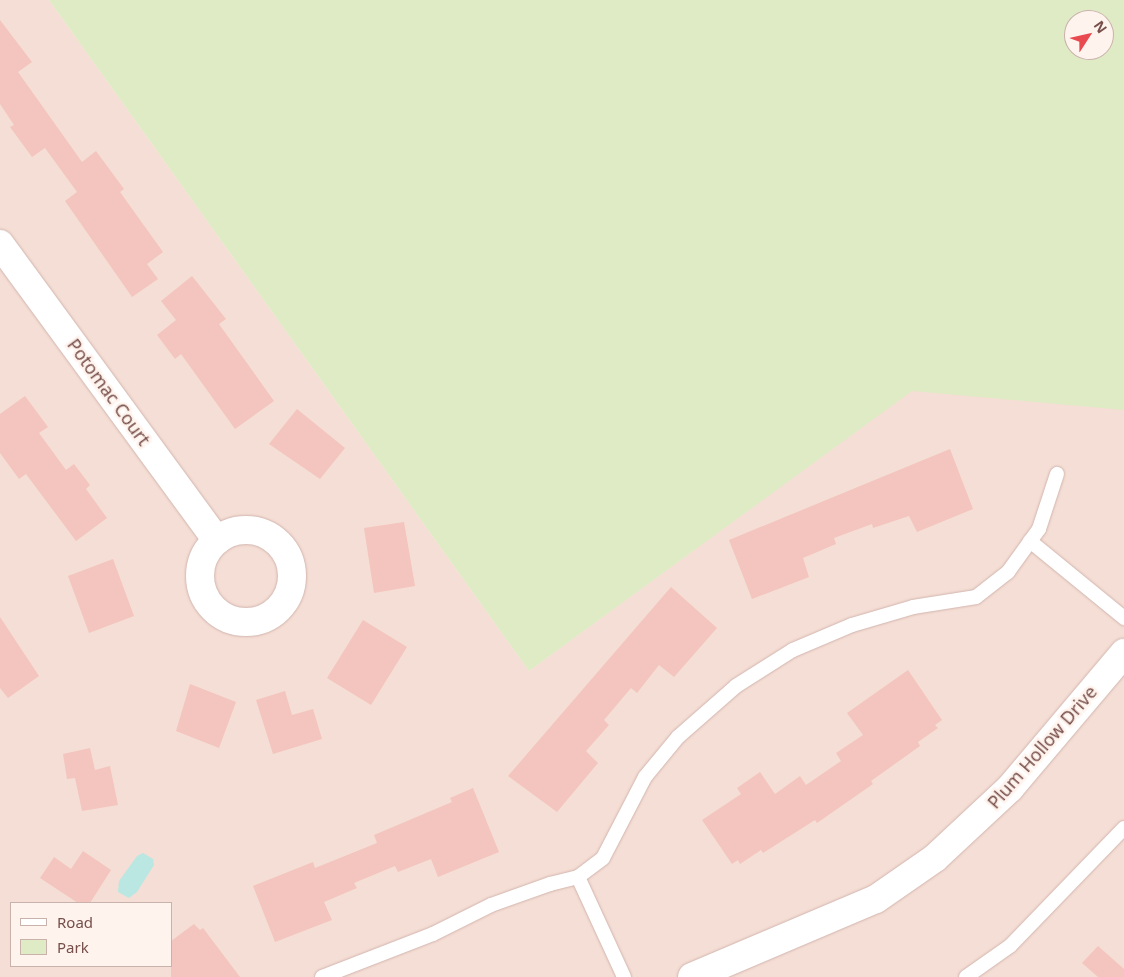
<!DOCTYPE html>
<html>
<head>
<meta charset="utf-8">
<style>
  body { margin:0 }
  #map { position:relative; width:1124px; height:977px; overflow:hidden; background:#fdeee7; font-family:"Noto Sans",sans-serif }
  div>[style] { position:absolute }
  .residential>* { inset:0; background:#f5ded5 }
  .green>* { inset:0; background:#deebc4 }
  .water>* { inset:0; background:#bae7e2 }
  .building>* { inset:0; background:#f3c5be }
  .roads { filter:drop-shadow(0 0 1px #d1b5ae) drop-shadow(0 0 1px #d1b5ae) }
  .lane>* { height:14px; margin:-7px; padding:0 7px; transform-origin:7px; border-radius:7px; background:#fff }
  .street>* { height:28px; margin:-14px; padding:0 14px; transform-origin:14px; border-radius:14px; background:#fff }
  .street>.ring { margin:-14px; padding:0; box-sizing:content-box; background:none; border:28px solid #fff; border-radius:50% }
  span { translate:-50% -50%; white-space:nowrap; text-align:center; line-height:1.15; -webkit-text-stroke:5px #fff3ed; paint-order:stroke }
  .street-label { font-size:18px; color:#774e4a }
  .legend { position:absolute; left:10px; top:902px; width:162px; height:65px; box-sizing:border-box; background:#fff3ed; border:1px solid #c9b1ac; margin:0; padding:6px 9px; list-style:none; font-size:15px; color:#774e4a }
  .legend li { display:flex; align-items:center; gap:10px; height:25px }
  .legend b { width:25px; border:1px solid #c9b1ac }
  .north { position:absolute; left:1064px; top:10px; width:50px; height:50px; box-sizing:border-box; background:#fff3ed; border:1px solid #c9b1ac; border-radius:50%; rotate:55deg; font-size:14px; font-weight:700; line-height:20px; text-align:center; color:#774e4a }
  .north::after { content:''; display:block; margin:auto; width:18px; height:22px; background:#e94a50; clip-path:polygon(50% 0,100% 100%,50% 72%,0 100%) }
</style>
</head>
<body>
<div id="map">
  <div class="residential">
    <div style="clip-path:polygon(evenodd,0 0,49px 0,529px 671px,1124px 235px,1124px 977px,0 977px,0 0,11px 903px,171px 903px,171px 966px,11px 966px,11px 903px)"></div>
  </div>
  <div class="green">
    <div style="clip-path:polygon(evenodd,49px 0,1124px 0,1124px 410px,912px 391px,529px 671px,49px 0,1074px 20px,1104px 20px,1104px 50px,1074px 50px,1074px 20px)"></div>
  </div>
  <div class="water">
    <div style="clip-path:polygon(143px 853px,153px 859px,154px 865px,137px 892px,129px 898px,118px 892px,119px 881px,137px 856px)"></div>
  </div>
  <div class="building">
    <div style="clip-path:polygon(0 20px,32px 62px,18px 72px,82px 162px,96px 151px,124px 189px,120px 192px,163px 252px,147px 264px,158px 279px,132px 297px,65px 201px,77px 192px,45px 148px,32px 157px,10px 127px,14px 125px,0 104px)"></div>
    <div style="clip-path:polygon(192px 276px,226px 319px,219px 324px,274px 401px,235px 429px,181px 354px,175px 359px,157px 335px,176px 320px,161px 301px)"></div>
    <div style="clip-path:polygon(25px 396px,48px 427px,39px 433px,66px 470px,74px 464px,90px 485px,86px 489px,107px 518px,76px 541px,26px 474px,19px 479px,0 453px,0 414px)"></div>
    <div style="clip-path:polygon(297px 409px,345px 448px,320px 479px,269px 444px)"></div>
    <div style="clip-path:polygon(950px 449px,973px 509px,917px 532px,909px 516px,873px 528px,872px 524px,834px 538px,836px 544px,803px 558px,809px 577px,752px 599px,729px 540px)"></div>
    <div style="clip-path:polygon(404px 522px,415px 586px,374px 593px,364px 528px)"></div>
    <div style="clip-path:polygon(113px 559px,134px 616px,89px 633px,68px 576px)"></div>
    <div style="clip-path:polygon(671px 587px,717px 628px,674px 677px,659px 665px,637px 693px,631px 688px,604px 720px,609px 725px,586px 751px,598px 763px,557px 812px,508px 776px)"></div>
    <div style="clip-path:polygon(0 617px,39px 676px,8px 698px,0 688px)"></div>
    <div style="clip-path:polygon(363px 620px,407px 647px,371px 705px,327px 678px)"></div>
    <div style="clip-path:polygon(908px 670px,942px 720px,935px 725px,938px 728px,918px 742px,920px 746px,871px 781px,873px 784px,817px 823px,815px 820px,763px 853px,761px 850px,740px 864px,738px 860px,732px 864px,702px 820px,741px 794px,737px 788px,760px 772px,775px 794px,800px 776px,806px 785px,841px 761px,836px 753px,863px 735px,847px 713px)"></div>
    <div style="clip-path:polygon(190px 684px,236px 702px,219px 748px,176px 731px)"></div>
    <div style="clip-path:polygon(285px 691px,292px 715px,313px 709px,322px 739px,273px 754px,256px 700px)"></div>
    <div style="clip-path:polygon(90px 748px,95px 770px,110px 766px,118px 805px,82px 811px,75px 778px,67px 779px,63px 754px)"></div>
    <div style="clip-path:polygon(473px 788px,499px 852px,438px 877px,431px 859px,398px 872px,395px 866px,354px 883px,357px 888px,324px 902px,332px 920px,275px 942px,253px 886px,313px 862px,315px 868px,377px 843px,374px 835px,452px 802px,450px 798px)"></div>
    <div style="clip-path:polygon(83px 851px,111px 870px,90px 903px,78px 903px,40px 878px,54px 857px,71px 869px)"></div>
    <div style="clip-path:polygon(194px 924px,200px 930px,203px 928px,240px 977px,171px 977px,171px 941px)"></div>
    <div style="clip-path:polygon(1098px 946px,1124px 969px,1124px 977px,1098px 977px,1082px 963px)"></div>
  </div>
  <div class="roads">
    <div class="lane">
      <div style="left:1030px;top:541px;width:122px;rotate:39.3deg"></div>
      <div style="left:578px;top:877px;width:110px;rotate:65.3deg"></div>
      <div style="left:322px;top:977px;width:119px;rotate:-21.2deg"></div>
      <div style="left:433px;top:934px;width:65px;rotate:-26.6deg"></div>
      <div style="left:491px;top:905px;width:63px;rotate:-19.6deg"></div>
      <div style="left:550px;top:884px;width:29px;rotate:-14deg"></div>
      <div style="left:578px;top:877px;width:31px;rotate:-37deg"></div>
      <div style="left:603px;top:858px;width:91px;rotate:-62.6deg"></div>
      <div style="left:645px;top:777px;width:52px;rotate:-50.5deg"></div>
      <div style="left:678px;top:737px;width:77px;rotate:-41.3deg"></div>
      <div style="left:736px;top:686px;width:67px;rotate:-32.3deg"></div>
      <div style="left:793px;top:650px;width:64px;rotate:-23deg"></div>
      <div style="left:852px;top:625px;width:64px;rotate:-16.4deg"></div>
      <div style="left:913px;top:607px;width:64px;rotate:-9deg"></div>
      <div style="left:976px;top:597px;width:41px;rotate:-38deg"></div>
      <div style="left:1008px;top:572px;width:53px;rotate:-54.2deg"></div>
      <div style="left:1039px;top:529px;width:58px;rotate:-71.9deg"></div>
      <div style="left:966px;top:977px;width:54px;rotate:-35.2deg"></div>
      <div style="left:1010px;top:946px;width:164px;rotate:-46deg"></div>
    </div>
    <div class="street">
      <div style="left:0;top:244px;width:367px;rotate:53.8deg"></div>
      <div class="ring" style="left:200px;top:530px;width:64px;height:64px"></div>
      <div style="left:692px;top:977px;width:200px;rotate:-23deg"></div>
      <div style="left:876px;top:899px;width:72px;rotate:-34.8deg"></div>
      <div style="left:935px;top:858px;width:103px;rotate:-43deg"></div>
      <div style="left:1010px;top:788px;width:177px;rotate:-49.8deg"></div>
    </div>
  </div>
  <div class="street-label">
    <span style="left:109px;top:392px;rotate:54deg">Potomac Court</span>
    <span style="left:1042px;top:747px;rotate:-49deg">Plum Hollow Drive</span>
  </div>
  <ul class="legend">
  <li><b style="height:6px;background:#fff"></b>Road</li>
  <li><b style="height:14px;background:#deebc4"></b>Park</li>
  </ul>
  <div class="north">N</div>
</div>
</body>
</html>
